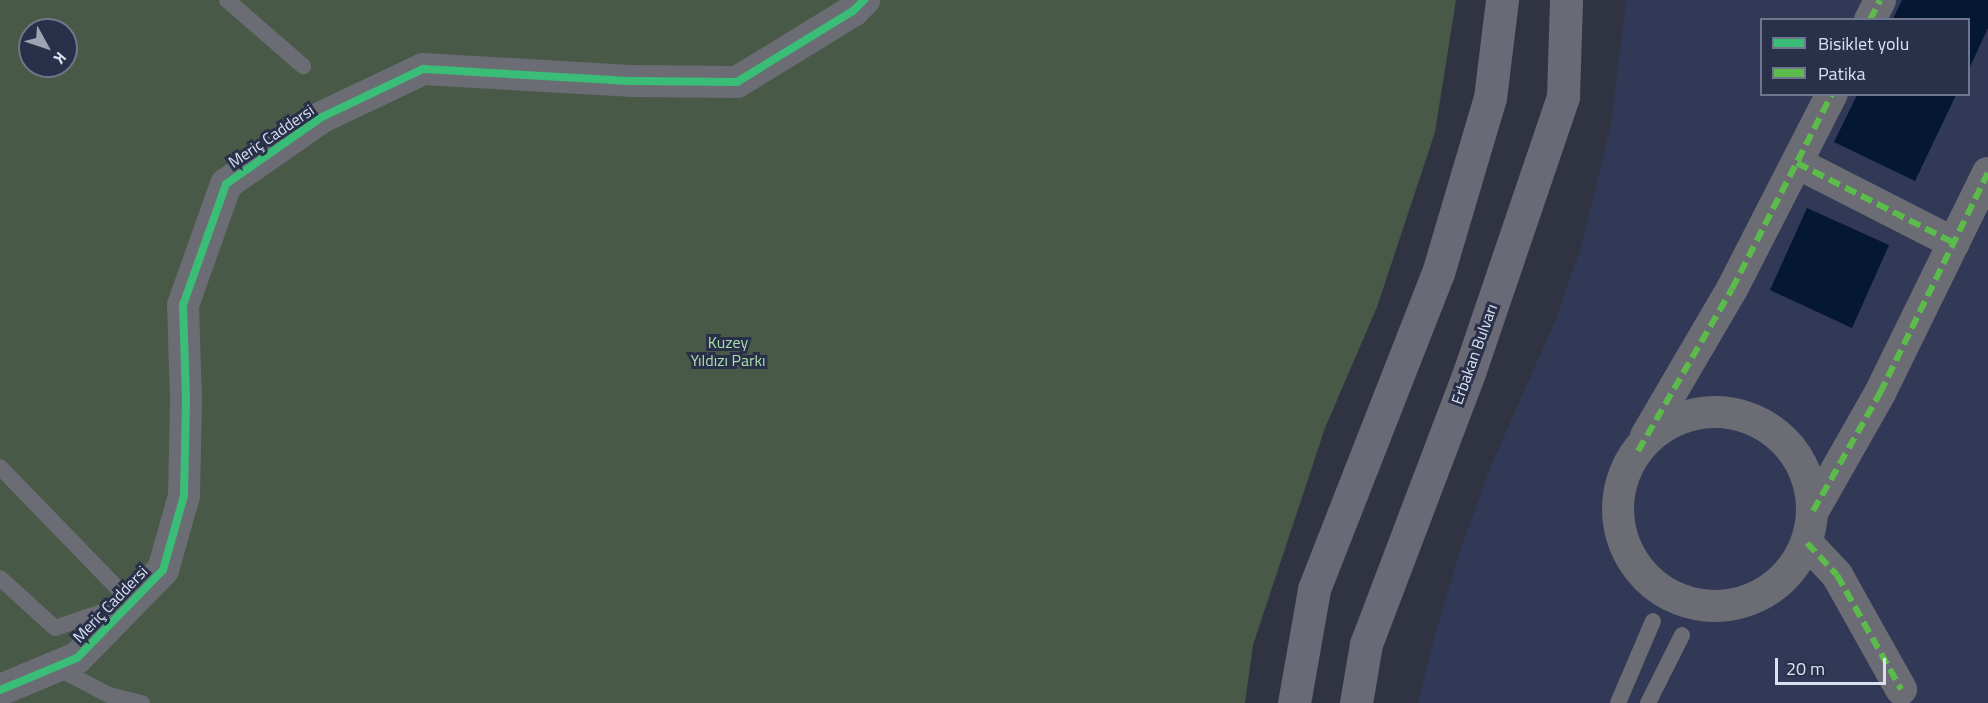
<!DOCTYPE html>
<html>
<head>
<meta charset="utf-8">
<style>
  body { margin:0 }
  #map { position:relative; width:1988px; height:703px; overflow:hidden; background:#303442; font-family:"Titillium Web",sans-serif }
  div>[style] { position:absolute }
  .built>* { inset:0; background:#313956 }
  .green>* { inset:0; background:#485948 }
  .water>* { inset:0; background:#041733 }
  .lane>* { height:16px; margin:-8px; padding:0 8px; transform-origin:8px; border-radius:8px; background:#6c6c74 }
  .street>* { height:32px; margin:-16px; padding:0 16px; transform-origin:16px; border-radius:16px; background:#6c6c74 }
  .street>.ring { margin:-16px; padding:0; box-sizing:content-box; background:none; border:32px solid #6c6c74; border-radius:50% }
  .highway>* { height:33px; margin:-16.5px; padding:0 16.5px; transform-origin:16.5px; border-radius:16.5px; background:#696a75 }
  .quiet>* { height:6px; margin-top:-3px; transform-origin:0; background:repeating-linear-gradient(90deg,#5cbc4b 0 12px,transparent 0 18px) }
  .cycleway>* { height:8px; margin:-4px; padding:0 4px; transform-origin:4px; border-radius:4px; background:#3abd76 }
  span { translate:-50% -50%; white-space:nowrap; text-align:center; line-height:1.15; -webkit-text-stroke:6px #293049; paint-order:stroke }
  .street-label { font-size:16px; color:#dbe0f1 }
  .park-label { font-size:16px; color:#acdfa5 }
  .legend { position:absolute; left:1760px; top:18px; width:210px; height:78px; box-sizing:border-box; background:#293049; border:2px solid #70768c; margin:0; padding:8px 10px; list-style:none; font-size:18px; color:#dbe0f1 }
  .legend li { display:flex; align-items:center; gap:12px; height:30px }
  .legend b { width:30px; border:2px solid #70768c }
  .north { position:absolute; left:18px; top:18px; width:60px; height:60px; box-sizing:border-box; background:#293049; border:2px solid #70768c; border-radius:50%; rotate:130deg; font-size:16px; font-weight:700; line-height:24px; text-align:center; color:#dbe0f1 }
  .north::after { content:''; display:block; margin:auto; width:21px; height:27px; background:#9fa4b4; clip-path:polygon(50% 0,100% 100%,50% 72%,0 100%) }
  .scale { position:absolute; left:1775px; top:658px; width:111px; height:27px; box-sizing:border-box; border:3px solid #dbe0f1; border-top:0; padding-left:8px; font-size:18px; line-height:21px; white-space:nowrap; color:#dbe0f1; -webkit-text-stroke:4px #293049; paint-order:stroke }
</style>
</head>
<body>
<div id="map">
  <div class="built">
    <div style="clip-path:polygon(evenodd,1626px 0,1988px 0,1988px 703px,1418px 703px,1434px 638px,1460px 551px,1491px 466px,1557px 317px,1581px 247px,1611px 125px,1626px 0,1762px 20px,1968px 20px,1968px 94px,1762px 94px,1762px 20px)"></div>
  </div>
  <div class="green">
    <div style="clip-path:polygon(evenodd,0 0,1456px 0,1435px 132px,1377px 307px,1325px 428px,1253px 645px,1245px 703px,0 703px,0 0,30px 30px,66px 30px,66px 66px,30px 66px,30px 30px)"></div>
  </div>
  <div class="water">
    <div style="clip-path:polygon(1902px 0,1988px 0,1988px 28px,1969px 69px,1968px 20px,1893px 19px)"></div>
    <div style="clip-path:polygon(1857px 95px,1956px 95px,1915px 181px,1834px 142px)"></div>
    <div style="clip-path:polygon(1807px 208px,1889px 245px,1852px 328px,1770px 290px)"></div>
  </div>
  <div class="lane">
    <div style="left:227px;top:0;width:101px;rotate:41deg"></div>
    <div style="left:0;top:467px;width:188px;rotate:45.9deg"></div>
    <div style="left:131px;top:602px;width:80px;rotate:161.1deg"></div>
    <div style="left:55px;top:628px;width:74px;rotate:-137.7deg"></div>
    <div style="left:55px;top:667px;width:61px;rotate:27.4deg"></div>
    <div style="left:109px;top:695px;width:34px;rotate:14deg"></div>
    <div style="left:1618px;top:703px;width:89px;rotate:-66.9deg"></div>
    <div style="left:1648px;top:703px;width:76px;rotate:-63.4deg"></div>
  </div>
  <div class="street">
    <div style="left:1870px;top:20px;width:22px;rotate:-63deg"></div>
    <div style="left:1797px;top:163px;width:176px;rotate:27deg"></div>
    <div class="ring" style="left:1618px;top:412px;width:162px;height:162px"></div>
    <div style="left:1646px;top:436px;width:170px;rotate:-59.7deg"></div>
    <div style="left:1732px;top:289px;width:219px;rotate:-62.9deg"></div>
    <div style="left:1813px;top:511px;width:136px;rotate:-60.4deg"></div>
    <div style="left:1880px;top:393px;width:245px;rotate:-63.9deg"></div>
    <div style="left:1807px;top:543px;width:44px;rotate:46.8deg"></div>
    <div style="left:1837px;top:575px;width:131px;rotate:60.7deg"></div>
    <div style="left:0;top:690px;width:83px;rotate:-22.6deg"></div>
    <div style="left:77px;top:658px;width:123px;rotate:-45.7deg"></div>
    <div style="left:163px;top:570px;width:77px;rotate:-74.2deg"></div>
    <div style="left:184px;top:496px;width:96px;rotate:-88.8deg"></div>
    <div style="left:186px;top:400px;width:95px;rotate:-91.8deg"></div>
    <div style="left:183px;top:305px;width:128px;rotate:-70.4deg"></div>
    <div style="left:226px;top:184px;width:117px;rotate:-34.9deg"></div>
    <div style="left:322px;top:117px;width:112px;rotate:-25.4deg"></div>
    <div style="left:423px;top:69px;width:211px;rotate:3.3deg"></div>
    <div style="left:634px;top:81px;width:103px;rotate:0.6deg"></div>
    <div style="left:737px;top:82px;width:136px;rotate:-31.5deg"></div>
    <div style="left:853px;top:11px;width:16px;rotate:-45deg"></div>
  </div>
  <div class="highway">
    <div style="left:1294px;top:703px;width:116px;rotate:-80deg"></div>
    <div style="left:1314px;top:589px;width:339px;rotate:-68.6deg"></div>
    <div style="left:1438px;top:273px;width:183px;rotate:-73.5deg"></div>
    <div style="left:1490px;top:98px;width:99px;rotate:-83deg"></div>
    <div style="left:1356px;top:703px;width:60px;rotate:-80.4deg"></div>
    <div style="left:1366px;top:644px;width:293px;rotate:-69.2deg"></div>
    <div style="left:1470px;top:370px;width:288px;rotate:-71.2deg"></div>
    <div style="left:1563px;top:97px;width:97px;rotate:-88.2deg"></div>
  </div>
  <div class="quiet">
    <div style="left:1870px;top:20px;width:22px;rotate:-63deg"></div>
    <div style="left:1797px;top:163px;width:176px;rotate:27deg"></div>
    <div style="left:1638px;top:451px;width:187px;rotate:-59.9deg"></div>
    <div style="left:1732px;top:289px;width:219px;rotate:-62.9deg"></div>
    <div style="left:1813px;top:511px;width:136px;rotate:-60.4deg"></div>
    <div style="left:1880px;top:393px;width:245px;rotate:-63.9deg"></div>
    <div style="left:1807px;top:543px;width:44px;rotate:46.8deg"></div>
    <div style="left:1837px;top:575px;width:131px;rotate:60.7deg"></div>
  </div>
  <div class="cycleway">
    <div style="left:0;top:690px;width:83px;rotate:-22.6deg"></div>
    <div style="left:77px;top:658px;width:123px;rotate:-45.7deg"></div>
    <div style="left:163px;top:570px;width:77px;rotate:-74.2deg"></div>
    <div style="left:184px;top:496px;width:96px;rotate:-88.8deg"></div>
    <div style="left:186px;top:400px;width:95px;rotate:-91.8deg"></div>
    <div style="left:183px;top:305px;width:128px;rotate:-70.4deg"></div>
    <div style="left:226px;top:184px;width:117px;rotate:-34.9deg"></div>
    <div style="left:322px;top:117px;width:112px;rotate:-25.4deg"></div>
    <div style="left:423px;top:69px;width:211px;rotate:3.3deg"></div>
    <div style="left:634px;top:81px;width:103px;rotate:0.6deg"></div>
    <div style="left:737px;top:82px;width:136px;rotate:-31.5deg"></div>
    <div style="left:853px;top:11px;width:16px;rotate:-45deg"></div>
  </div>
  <div class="street-label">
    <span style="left:271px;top:136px;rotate:-34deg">Meriç Caddersi</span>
    <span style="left:1474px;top:354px;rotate:-70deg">Erbakan Bulvarı</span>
    <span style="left:110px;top:604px;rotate:-46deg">Meriç Caddersi</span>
  </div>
  <div class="park-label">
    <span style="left:728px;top:351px">Kuzey<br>Yıldızı Parkı</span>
  </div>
  <ul class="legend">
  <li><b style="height:8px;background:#3abd76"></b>Bisiklet yolu</li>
  <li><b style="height:8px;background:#5cbc4b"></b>Patika</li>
  </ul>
  <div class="north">K</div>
  <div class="scale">20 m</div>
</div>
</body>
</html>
